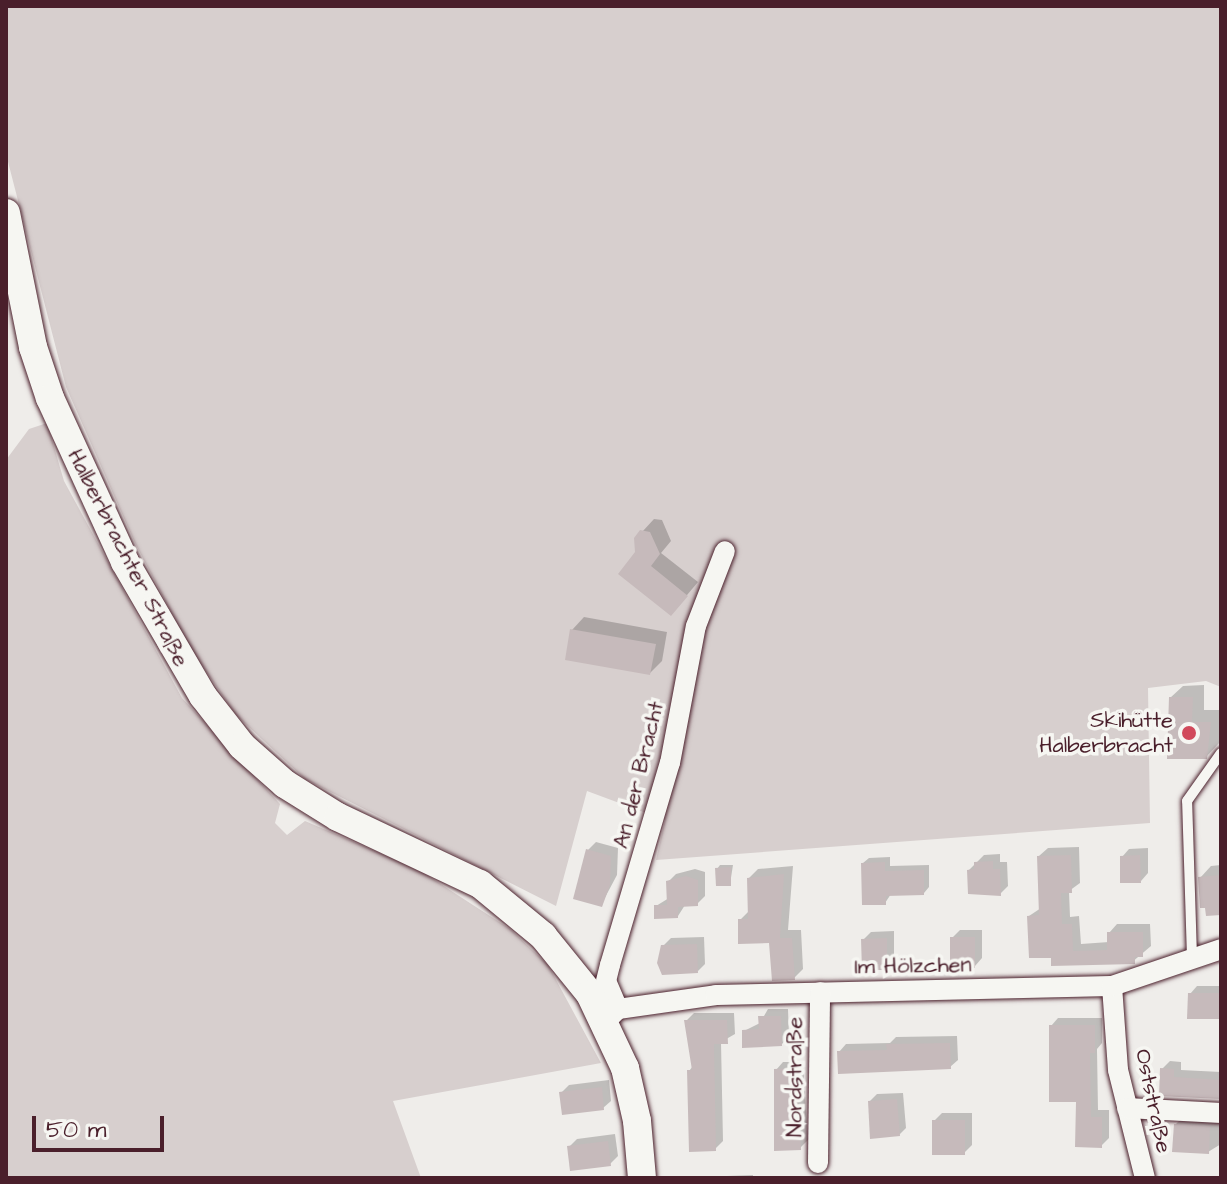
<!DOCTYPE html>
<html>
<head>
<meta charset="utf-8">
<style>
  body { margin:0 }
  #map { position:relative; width:1227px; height:1184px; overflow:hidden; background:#efedea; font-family:"Architects Daughter",sans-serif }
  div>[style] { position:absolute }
  .green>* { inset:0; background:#d7cfce }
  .shadow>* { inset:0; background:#0003 }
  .building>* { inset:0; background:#c6babb }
  .roads { filter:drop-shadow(0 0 2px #4a1f2b) drop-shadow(0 0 2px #4a1f2b) }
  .lane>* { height:10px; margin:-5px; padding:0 5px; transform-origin:5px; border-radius:5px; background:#f6f6f2 }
  .street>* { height:20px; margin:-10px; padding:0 10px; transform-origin:10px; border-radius:10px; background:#f6f6f2 }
  .secondary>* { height:28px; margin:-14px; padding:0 14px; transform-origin:14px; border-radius:14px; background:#f6f6f2 }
  .dots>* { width:22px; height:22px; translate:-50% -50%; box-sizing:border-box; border:4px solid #f6f6f2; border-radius:50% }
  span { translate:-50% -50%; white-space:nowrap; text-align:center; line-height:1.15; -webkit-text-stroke:7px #f6f6f2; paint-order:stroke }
  .street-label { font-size:22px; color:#4a1f2b }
  .poi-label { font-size:22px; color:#4a1f2b }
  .right { translate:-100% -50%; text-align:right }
  .frame { position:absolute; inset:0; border:8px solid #4a1f2b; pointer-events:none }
  .scale { position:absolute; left:32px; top:1116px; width:132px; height:36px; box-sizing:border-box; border:4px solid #4a1f2b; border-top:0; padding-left:10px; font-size:24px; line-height:28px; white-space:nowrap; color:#4a1f2b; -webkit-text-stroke:6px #f6f6f2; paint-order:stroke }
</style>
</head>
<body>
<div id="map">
  <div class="green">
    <div style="clip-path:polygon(6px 6px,1221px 6px,1221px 687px,1206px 681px,1148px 688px,1150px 823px,656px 860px,665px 820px,587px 791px,556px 906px,305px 779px,236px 715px,190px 648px,135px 543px,66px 387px,6px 154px)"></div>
    <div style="clip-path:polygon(47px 423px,64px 481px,182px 698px,280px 804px,275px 823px,287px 835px,305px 821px,419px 870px,510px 929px,548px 965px,601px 1063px,393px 1101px,421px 1178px,6px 1178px,6px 460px,29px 429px)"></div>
  </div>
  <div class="shadow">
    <div style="clip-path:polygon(654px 519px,662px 520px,671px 541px,661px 553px,698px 582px,671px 614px,637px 553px,642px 532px)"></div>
    <div style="clip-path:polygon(584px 617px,667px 632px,662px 661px,650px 673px,572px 630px)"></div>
    <div style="clip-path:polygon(1204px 685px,1204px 710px,1221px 710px,1221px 741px,1206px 757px,1170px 698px,1183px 686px)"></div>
    <div style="clip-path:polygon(596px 842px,618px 848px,617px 875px,601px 905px,588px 850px)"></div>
    <div style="clip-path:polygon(1079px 847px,1080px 883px,1069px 891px,1070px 917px,1079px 916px,1081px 944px,1109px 942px,1109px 933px,1117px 924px,1150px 924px,1151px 946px,1131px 963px,1053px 956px,1029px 916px,1041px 908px,1039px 856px,1048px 848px)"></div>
    <div style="clip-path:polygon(1148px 848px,1148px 873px,1141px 881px,1122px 857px,1129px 849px)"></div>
    <div style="clip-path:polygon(1000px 854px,1000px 862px,1007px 862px,1008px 886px,1000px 894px,969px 870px,984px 855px)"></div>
    <div style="clip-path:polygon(890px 857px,890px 866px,929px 865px,929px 887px,924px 893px,891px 894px,885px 903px,863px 863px,869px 858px)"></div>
    <div style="clip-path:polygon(720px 865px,733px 865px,730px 884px,717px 869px)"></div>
    <div style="clip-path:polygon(1221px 865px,1221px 912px,1200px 878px,1211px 866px)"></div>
    <div style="clip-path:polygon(793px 866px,788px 930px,801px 930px,803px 969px,794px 978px,771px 941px,740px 920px,750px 910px,749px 878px,758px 869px)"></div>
    <div style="clip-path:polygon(695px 869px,705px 872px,705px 896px,697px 904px,685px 905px,678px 916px,656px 906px,669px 898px,668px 882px,676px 874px)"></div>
    <div style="clip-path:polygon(960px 930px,982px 930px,982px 958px,975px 966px,952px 938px)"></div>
    <div style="clip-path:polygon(894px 931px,894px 960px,887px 968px,863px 940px,871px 932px)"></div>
    <div style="clip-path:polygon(704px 937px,705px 964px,698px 971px,663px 946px,671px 938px)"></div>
    <div style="clip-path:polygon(1197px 986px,1221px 986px,1221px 1015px,1189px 1016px,1190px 994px)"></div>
    <div style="clip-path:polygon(768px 1009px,788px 1009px,789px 1036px,782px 1044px,744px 1031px,760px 1023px)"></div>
    <div style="clip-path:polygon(694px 1013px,734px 1013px,735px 1034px,721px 1042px,723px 1141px,715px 1149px,689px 1071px,693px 1066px,686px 1021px)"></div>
    <div style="clip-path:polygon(1058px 1018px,1102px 1018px,1102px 1043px,1097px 1049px,1098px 1110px,1109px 1110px,1109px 1138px,1101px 1146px,1051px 1026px)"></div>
    <div style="clip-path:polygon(957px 1036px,958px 1060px,950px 1067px,839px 1052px,846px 1044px,890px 1043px,896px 1037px)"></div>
    <div style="clip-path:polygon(1170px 1061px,1181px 1062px,1181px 1070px,1221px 1072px,1221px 1097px,1161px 1094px,1162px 1069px)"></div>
    <div style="clip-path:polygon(783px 1062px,803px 1062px,808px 1140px,800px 1148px,776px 1070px)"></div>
    <div style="clip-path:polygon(609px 1080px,611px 1101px,603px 1108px,561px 1093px,569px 1085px)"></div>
    <div style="clip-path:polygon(903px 1093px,906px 1128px,899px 1135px,870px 1101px,877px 1094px)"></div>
    <div style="clip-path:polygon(942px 1113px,972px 1113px,972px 1145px,964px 1153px,934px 1121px)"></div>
    <div style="clip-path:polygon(1182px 1118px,1221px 1120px,1221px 1144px,1208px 1152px,1175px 1125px)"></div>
    <div style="clip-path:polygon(615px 1134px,618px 1156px,610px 1164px,569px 1147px,577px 1139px)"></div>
    <div style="clip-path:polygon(753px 1175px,753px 1178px,700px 1178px,700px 1177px)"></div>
  </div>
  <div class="building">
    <div style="clip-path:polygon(640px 530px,650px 532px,660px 554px,651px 566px,688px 596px,671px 616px,618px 574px,635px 552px,634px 538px)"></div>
    <div style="clip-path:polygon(570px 629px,656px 644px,650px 675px,565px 660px)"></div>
    <div style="clip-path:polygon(1169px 697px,1193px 697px,1192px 722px,1211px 722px,1207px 759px,1167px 759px)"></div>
    <div style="clip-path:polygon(586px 849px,611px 856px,610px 885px,602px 907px,573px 899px)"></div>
    <div style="clip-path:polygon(1071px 855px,1072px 893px,1061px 893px,1062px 924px,1072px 924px,1073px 951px,1107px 950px,1107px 932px,1143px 932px,1143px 957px,1135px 957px,1135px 964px,1051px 966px,1051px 958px,1029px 958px,1027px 916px,1039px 915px,1037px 856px)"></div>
    <div style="clip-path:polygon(1140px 855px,1141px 883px,1120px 883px,1120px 856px)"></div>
    <div style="clip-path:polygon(993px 861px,993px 869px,1000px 869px,1001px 896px,968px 894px,967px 870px,974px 869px,974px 862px)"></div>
    <div style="clip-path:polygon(885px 862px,885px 871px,924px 870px,924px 895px,886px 896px,886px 905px,862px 905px,861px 863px)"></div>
    <div style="clip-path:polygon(731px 867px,731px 886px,716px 886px,715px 868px)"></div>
    <div style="clip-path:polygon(784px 874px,780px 938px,792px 938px,795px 980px,772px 981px,769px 943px,738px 944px,738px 919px,748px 919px,747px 878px)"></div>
    <div style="clip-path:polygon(1221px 875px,1221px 915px,1206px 916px,1205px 908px,1200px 908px,1198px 877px)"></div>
    <div style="clip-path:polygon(686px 876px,698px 880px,698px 906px,678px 907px,678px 918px,654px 919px,654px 905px,667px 905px,666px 881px)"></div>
    <div style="clip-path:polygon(950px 937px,975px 937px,975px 968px,950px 969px)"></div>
    <div style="clip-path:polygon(887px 938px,887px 970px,862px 970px,861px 939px)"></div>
    <div style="clip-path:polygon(697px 944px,698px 973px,662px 975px,657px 963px,661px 945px)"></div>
    <div style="clip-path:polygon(1188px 993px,1221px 993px,1220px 1019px,1187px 1019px)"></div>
    <div style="clip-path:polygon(758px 1016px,781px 1016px,782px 1046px,742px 1048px,742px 1030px,759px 1029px)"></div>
    <div style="clip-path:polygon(684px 1020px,727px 1020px,728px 1044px,714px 1044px,716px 1151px,689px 1152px,687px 1070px,692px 1070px)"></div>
    <div style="clip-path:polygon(1049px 1025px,1095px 1025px,1095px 1053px,1090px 1053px,1091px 1117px,1102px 1117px,1102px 1148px,1075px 1147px,1076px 1102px,1049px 1102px)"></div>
    <div style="clip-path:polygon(950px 1043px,951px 1069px,838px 1074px,837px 1051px,887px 1050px,886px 1044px)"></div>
    <div style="clip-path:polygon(796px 1068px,801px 1150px,774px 1151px,774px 1069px)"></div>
    <div style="clip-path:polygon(1160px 1068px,1174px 1069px,1174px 1077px,1221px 1080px,1221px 1099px,1159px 1096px)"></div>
    <div style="clip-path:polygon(602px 1087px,604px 1110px,562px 1115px,559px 1092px)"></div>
    <div style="clip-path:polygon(897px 1099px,900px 1136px,870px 1139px,868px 1101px)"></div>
    <div style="clip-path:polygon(932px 1120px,965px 1120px,965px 1155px,932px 1155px)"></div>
    <div style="clip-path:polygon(1174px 1124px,1210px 1126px,1209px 1154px,1172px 1152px)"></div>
    <div style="clip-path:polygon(608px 1141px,611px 1166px,570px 1171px,567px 1146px)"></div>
  </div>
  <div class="roads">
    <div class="lane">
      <div style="left:1192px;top:957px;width:156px;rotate:-91.8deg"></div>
      <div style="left:1187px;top:801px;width:59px;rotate:-54.7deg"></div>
    </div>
    <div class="street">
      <div style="left:1112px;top:986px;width:84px;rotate:85.9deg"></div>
      <div style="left:1118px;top:1070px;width:111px;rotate:76deg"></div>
      <div style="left:618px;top:1009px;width:30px;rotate:-113deg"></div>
      <div style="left:606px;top:981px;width:16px;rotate:-76deg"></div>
      <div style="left:610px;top:965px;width:211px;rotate:-73.5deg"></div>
      <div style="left:670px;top:763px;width:139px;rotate:-79.3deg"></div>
      <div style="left:696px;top:626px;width:80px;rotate:-68.9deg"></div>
      <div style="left:606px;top:1021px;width:17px;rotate:-45deg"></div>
      <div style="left:618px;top:1009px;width:99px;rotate:-8.1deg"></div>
      <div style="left:716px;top:995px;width:396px;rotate:-1.3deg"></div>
      <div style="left:1112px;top:986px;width:115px;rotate:-18.7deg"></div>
      <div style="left:1127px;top:1108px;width:94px;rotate:3deg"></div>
      <div style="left:818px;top:1163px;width:171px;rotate:-89.3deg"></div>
    </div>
    <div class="secondary">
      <div style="left:6px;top:213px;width:137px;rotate:78.6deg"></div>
      <div style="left:33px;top:347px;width:54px;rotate:71.6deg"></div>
      <div style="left:50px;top:398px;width:180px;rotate:65.4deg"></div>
      <div style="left:125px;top:562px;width:155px;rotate:59.8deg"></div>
      <div style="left:203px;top:696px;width:63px;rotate:52deg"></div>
      <div style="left:242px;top:746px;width:57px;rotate:41.5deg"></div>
      <div style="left:285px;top:784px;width:62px;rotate:31.9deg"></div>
      <div style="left:338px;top:817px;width:157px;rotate:25.3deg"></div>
      <div style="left:480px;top:884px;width:82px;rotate:39.5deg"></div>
      <div style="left:543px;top:936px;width:75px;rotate:51deg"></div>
      <div style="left:590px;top:994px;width:82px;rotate:64.7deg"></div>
      <div style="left:625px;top:1068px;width:54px;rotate:77.2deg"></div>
      <div style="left:637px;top:1121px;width:57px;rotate:85deg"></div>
    </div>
  </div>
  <div class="dots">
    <div style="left:1189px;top:733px;background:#d1495b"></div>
  </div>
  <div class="street-label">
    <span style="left:128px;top:558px;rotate:63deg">Halberbrachter Straße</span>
    <span style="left:639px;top:775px;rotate:-76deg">An der Bracht</span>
    <span style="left:913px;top:966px;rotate:-1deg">Im Hölzchen</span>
    <span style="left:795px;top:1077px;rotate:-90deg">Nordstraße</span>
    <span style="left:1153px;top:1101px;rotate:78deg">Oststraße</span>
  </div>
  <div class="poi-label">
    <span class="right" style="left:1173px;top:733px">Skihütte<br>Halberbracht</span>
  </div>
  <div class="frame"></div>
  <div class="scale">50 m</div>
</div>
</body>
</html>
